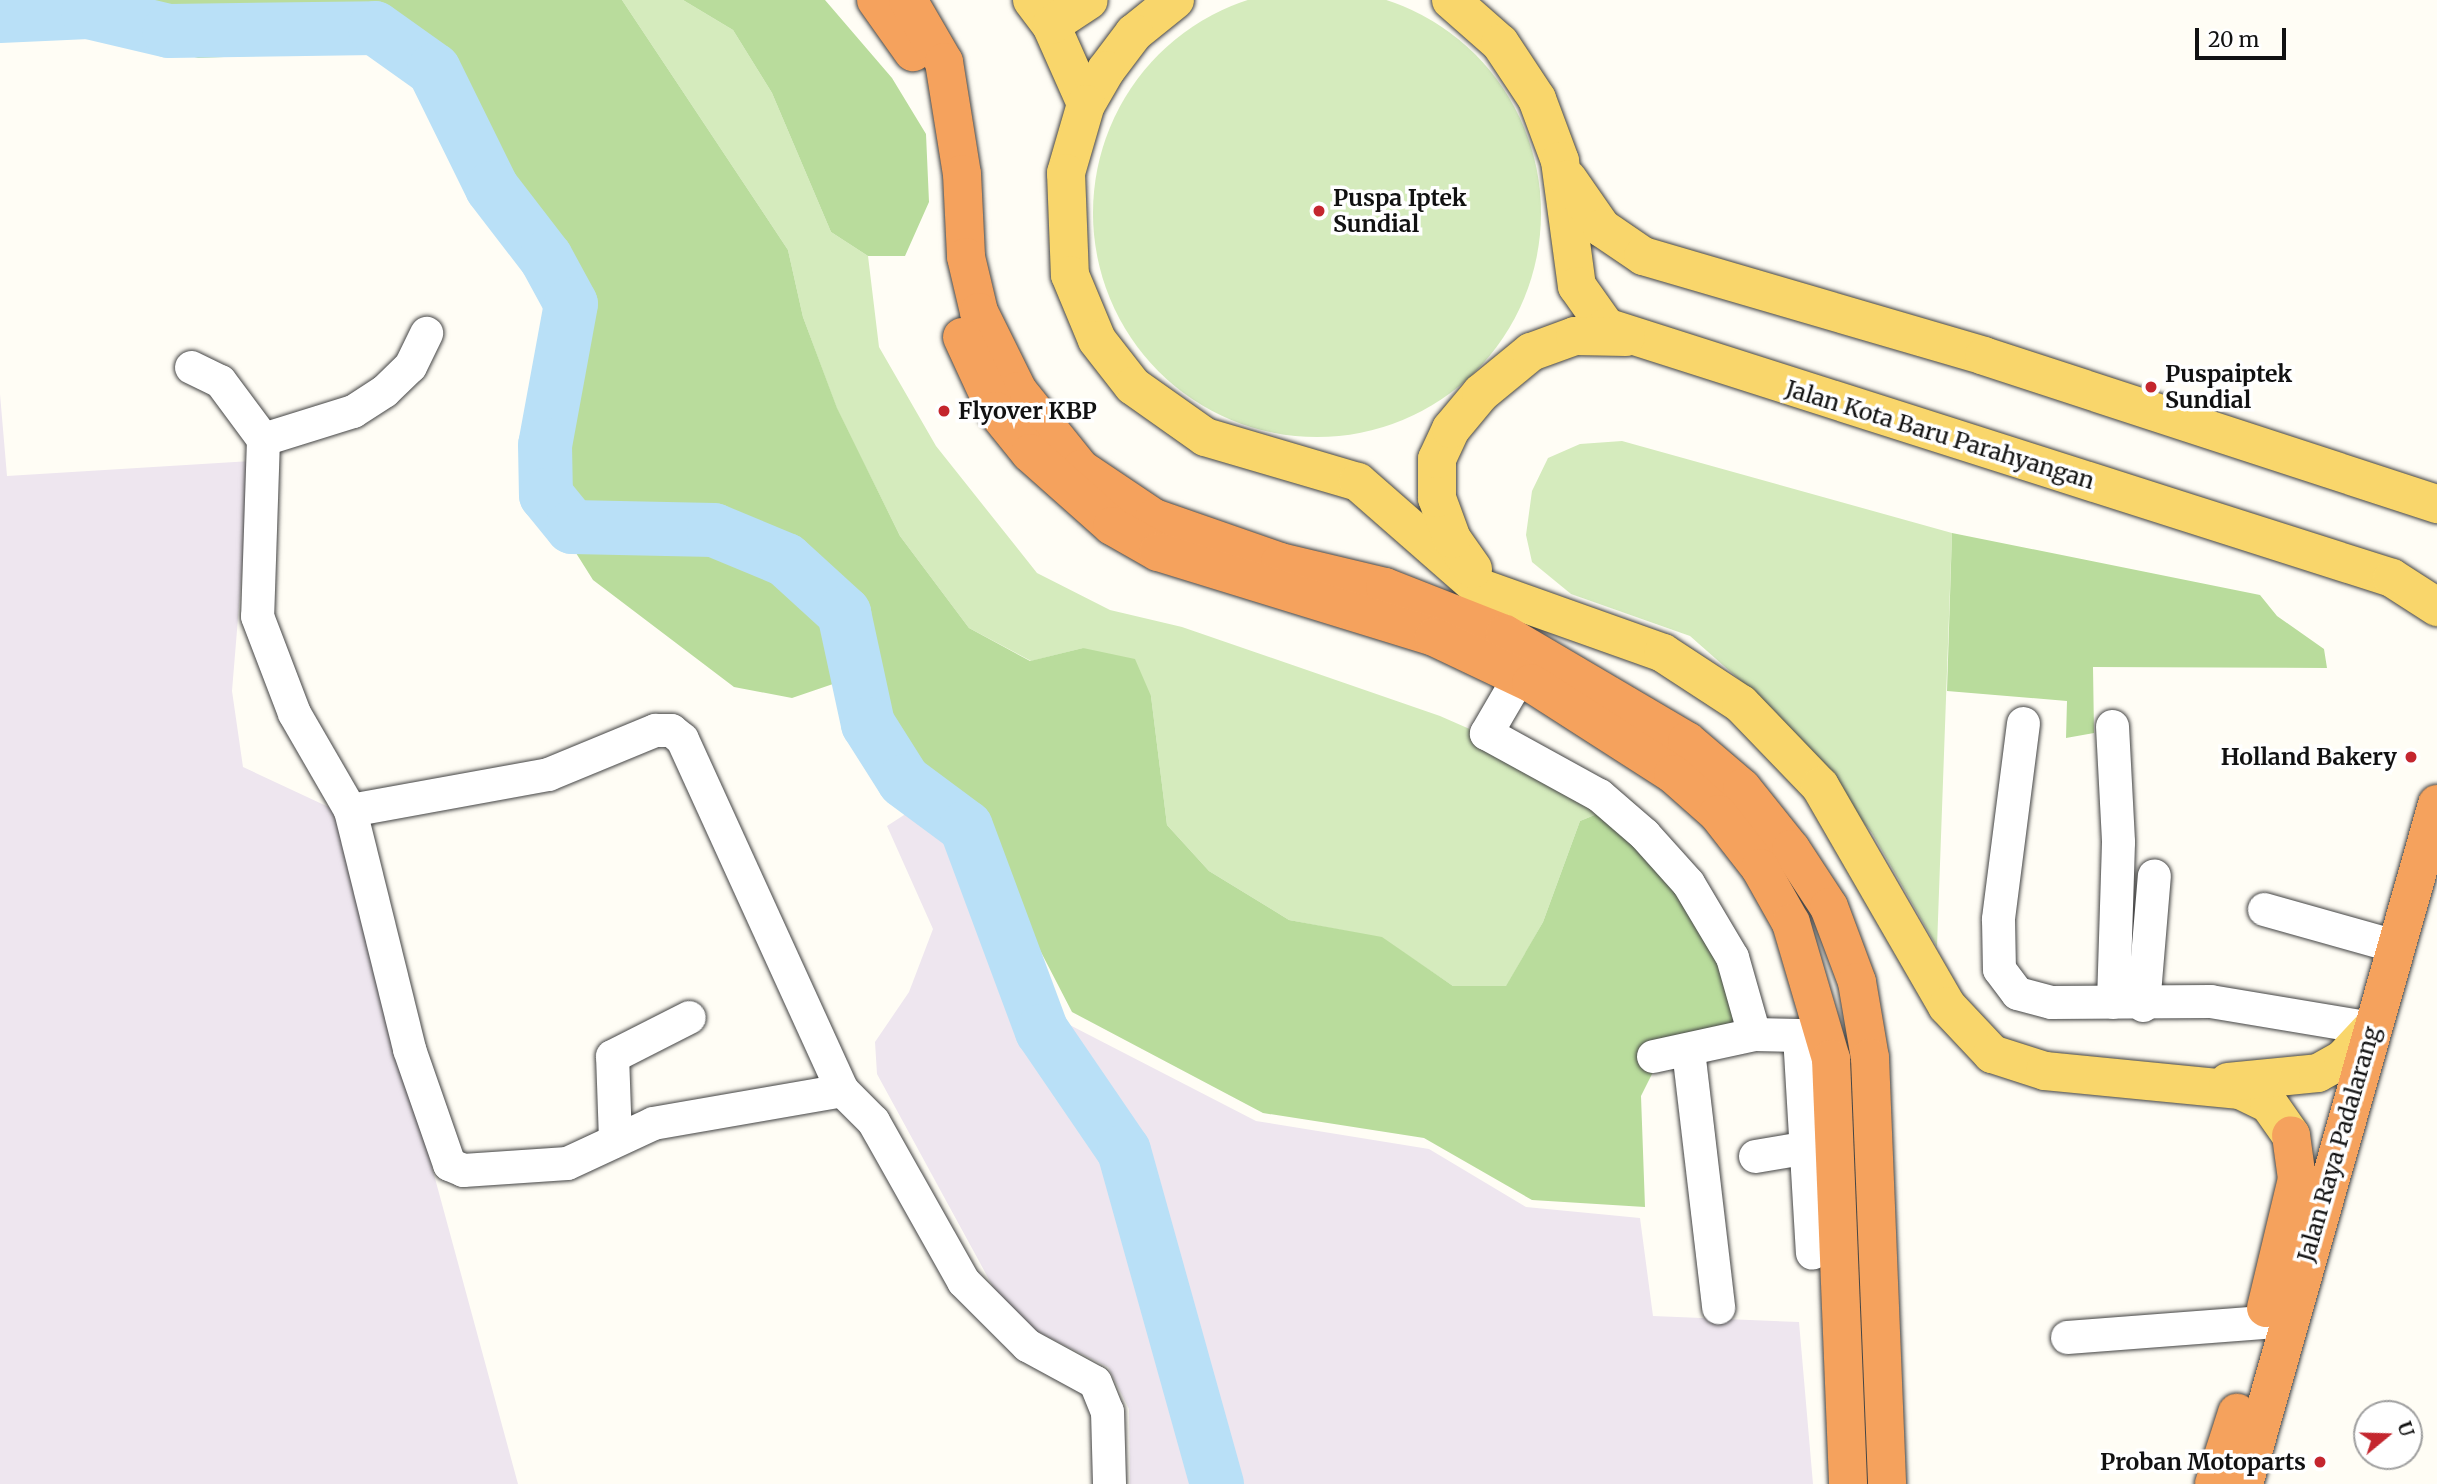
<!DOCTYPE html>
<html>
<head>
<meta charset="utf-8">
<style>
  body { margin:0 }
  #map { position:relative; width:2437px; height:1484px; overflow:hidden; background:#fffdf5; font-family:Merriweather,serif }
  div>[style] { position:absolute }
  .industrial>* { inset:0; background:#eee6ef }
  .green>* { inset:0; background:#d5ebbd }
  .round { border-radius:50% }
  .forest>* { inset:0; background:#b9dc9c }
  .river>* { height:54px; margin:-27px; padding:0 27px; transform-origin:27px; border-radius:27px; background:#b9e0f7 }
  .roads { filter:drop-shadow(0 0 2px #444) drop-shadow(0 0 2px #444) }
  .minor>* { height:33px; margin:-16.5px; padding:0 16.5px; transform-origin:16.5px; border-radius:16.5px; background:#fff }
  .major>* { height:38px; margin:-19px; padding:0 19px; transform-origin:19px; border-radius:19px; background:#f9d66b }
  .highway>* { height:38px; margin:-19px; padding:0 19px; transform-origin:19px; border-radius:19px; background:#f5a25d }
  .dots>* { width:19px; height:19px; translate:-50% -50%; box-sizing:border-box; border:4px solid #fff; border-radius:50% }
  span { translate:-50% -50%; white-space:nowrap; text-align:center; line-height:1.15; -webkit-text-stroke:7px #fff; paint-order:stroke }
  .poi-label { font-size:23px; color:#111; font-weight:700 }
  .left { translate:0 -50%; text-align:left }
  .right { translate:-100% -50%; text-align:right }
  .street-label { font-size:23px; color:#111 }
  .north { position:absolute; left:2353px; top:1400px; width:70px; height:70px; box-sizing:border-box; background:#fff; border:2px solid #a0a0a0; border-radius:50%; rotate:71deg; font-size:19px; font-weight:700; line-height:28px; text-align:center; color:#111 }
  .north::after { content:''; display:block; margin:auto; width:24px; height:32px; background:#c4262e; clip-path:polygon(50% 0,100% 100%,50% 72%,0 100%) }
  .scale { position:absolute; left:2195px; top:28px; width:91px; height:32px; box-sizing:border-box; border:4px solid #111; border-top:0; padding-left:9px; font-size:21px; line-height:24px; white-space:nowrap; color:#111; -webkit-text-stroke:5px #fff; paint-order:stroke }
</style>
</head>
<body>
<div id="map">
  <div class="industrial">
    <div style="clip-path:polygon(0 394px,7px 476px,251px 461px,232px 691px,243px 767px,335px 810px,518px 1484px,0 1484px)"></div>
    <div style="clip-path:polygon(918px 806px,996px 892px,1062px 1021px,1256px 1121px,1429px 1149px,1526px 1207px,1640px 1218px,1653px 1316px,1799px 1322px,1813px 1484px,1130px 1484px,1129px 1409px,1108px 1367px,1010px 1318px,877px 1074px,875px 1042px,909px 992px,933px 929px,887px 826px)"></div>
  </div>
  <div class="green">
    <div class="round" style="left:1093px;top:-11px;width:448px;height:448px"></div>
    <div style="clip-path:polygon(622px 0,683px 0,733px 30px,772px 93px,831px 232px,868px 256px,879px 347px,936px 446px,1037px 573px,1110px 610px,1182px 627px,1440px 716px,1631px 800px,1580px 821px,1543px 922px,1506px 987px,1453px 986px,1382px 938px,1289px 920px,1209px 871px,1167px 825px,1151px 696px,1083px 648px,1031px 661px,969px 628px,900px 536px,837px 409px,803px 317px,788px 250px)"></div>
    <div style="clip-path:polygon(1622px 441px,1952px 533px,1937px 947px,1872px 833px,1775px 711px,1690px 636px,1571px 594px,1532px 562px,1526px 535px,1532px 491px,1548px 458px,1580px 444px)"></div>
  </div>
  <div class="forest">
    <div style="clip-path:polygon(92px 0,622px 0,788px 250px,803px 317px,837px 408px,900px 536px,969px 628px,1030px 661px,1083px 648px,1135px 659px,1151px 696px,1167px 825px,1209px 871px,1289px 920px,1382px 937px,1453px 986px,1506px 986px,1543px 922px,1580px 821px,1631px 800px,1700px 875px,1762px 1007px,1654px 1070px,1641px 1096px,1645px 1207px,1532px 1200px,1424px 1138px,1263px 1113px,1072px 1012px,968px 811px,918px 773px,886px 724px,866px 653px,833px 684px,792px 698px,734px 687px,593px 580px,576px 553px,542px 524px,529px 461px,554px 333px,546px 286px,490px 207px,431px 86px,382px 51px,198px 58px,122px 37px)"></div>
    <div style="clip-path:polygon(683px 0,825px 0,892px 78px,926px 134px,929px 202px,905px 256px,868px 256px,831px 232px,772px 93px,733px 30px)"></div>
    <div style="clip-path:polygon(1952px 533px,2260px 595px,2277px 616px,2324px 649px,2327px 668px,2093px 667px,2094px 733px,2066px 738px,2067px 701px,1947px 691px)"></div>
  </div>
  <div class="river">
    <div style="left:0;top:16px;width:88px;rotate:-2.6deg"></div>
    <div style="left:88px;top:12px;width:83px;rotate:13.2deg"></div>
    <div style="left:169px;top:31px;width:206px;rotate:-0.8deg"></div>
    <div style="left:375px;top:28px;width:72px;rotate:35.4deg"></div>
    <div style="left:434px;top:70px;width:131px;rotate:63.8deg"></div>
    <div style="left:492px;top:188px;width:88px;rotate:52.4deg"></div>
    <div style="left:546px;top:258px;width:52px;rotate:61.5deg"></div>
    <div style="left:571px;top:304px;width:143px;rotate:100.4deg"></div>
    <div style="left:545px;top:445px;width:50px;rotate:88.9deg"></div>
    <div style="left:546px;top:495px;width:41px;rotate:50.9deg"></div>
    <div style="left:572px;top:527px;width:142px;rotate:1.2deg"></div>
    <div style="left:714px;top:530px;width:78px;rotate:22.6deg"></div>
    <div style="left:786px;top:560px;width:79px;rotate:42.4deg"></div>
    <div style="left:844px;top:613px;width:114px;rotate:77.8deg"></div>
    <div style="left:868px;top:724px;width:67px;rotate:57.7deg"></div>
    <div style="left:904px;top:781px;width:77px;rotate:36.6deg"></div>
    <div style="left:966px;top:827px;width:218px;rotate:69.6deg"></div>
    <div style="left:1042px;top:1031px;width:145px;rotate:55.7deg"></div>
    <div style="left:1124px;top:1151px;width:346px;rotate:74.4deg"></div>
  </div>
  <div class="roads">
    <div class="minor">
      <div style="left:191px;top:367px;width:32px;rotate:26deg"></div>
      <div style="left:220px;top:381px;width:72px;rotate:53.4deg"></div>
      <div style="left:263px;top:439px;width:177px;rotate:91.9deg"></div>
      <div style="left:257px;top:616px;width:104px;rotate:69.1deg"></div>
      <div style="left:294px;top:713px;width:112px;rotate:60deg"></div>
      <div style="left:350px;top:810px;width:246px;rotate:76.1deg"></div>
      <div style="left:409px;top:1049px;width:122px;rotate:70.8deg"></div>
      <div style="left:449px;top:1164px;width:15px;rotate:23deg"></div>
      <div style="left:463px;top:1170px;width:104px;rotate:-3.9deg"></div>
      <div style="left:567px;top:1163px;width:95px;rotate:-24.9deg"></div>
      <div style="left:653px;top:1123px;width:192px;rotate:-9.9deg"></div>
      <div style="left:263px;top:439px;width:94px;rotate:-17.3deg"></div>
      <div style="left:353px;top:411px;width:37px;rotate:-33deg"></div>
      <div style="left:384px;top:391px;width:36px;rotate:-44deg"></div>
      <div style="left:410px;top:366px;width:37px;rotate:-64deg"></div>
      <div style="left:1518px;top:678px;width:64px;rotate:120.2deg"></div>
      <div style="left:1486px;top:733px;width:129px;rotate:28.8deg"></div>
      <div style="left:1599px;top:795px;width:60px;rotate:40.9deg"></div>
      <div style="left:1644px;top:834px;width:66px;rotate:48.1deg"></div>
      <div style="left:1688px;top:883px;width:86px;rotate:59.3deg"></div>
      <div style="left:1732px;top:957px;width:80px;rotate:74.1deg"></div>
      <div style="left:2023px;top:723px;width:198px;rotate:97.3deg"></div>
      <div style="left:1998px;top:919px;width:50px;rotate:88.9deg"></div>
      <div style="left:1999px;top:969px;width:30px;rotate:53deg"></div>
      <div style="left:2017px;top:993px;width:35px;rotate:15deg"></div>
      <div style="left:2051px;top:1002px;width:159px;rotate:-0.4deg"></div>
      <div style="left:2210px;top:1001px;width:164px;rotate:9.5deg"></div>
      <div style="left:2112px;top:726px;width:116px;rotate:87deg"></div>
      <div style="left:2118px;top:842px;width:160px;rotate:91.8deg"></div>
      <div style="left:350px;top:810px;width:201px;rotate:-10.3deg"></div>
      <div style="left:548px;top:774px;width:116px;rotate:-22.4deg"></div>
      <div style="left:655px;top:730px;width:16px"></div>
      <div style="left:671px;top:730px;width:14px;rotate:39deg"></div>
      <div style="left:682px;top:739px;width:386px;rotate:65.5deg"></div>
      <div style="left:842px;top:1090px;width:44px;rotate:45deg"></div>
      <div style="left:873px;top:1121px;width:184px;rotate:60.6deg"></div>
      <div style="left:963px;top:1281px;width:91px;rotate:45deg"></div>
      <div style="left:1027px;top:1345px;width:77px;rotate:28.6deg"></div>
      <div style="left:1095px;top:1382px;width:31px;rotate:68deg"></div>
      <div style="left:1107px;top:1411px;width:73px;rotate:88.4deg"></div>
      <div style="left:2264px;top:909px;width:137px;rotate:15.7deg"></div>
      <div style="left:2143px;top:1005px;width:130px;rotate:-85.2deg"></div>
      <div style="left:1688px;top:1050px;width:259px;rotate:83.3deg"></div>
      <div style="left:1653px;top:1056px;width:103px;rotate:-12.3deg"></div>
      <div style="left:1754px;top:1034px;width:45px;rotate:1.3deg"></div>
      <div style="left:1799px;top:1035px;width:218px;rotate:86.6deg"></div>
      <div style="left:615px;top:1140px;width:84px;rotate:-92deg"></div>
      <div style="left:612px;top:1056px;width:86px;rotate:-26.9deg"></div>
      <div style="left:1755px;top:1156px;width:54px;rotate:-9.6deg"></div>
      <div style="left:2067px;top:1337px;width:196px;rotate:-4.4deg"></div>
    </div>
    <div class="major">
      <div style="left:1032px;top:0;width:31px;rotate:53deg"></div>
      <div style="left:1051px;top:25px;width:86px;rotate:66.1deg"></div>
      <div style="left:1175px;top:0;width:53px;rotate:141.2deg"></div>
      <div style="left:1134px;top:33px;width:46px;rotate:127.1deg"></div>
      <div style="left:1106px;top:70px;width:39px;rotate:120deg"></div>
      <div style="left:1086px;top:104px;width:72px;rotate:106.2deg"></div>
      <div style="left:1066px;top:173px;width:102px;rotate:87.8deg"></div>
      <div style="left:1070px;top:275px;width:70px;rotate:67.4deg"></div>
      <div style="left:1097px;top:340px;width:58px;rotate:52deg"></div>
      <div style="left:1133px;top:386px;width:88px;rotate:35.3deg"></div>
      <div style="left:1205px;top:437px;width:159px;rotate:16.4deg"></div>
      <div style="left:1358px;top:482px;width:159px;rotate:41.2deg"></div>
      <div style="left:1478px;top:587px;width:196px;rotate:19.6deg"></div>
      <div style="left:1663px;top:653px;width:93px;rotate:33.2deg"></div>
      <div style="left:1741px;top:704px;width:114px;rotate:46.1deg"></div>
      <div style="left:1820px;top:786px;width:254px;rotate:60deg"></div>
      <div style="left:1947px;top:1006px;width:66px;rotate:46.8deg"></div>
      <div style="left:1992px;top:1054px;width:56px;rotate:17.8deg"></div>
      <div style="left:2045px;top:1071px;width:196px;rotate:5.6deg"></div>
      <div style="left:2240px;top:1090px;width:32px;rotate:26deg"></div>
      <div style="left:2269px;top:1104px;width:38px;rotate:55deg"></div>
      <div style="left:1451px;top:0;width:65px;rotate:41.3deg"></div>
      <div style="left:1500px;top:43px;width:67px;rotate:56.5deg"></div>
      <div style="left:1537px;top:99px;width:66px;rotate:69.6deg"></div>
      <div style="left:1560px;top:161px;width:126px;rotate:82.3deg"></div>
      <div style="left:1577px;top:286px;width:50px;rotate:54.7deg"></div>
      <div style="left:1606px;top:327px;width:825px;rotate:17.71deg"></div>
      <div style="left:2392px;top:578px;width:54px;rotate:32.8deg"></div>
      <div style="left:1051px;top:25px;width:45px;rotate:-33.3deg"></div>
      <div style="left:1568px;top:179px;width:60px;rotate:55.2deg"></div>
      <div style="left:1602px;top:228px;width:50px;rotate:34.3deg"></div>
      <div style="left:1643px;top:256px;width:355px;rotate:16.3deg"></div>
      <div style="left:1984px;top:356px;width:477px;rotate:18.1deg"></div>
      <div style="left:1473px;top:569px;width:37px;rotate:-125deg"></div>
      <div style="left:1452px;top:539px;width:44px;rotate:-110.1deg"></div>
      <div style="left:1437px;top:498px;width:39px;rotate:-90deg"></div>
      <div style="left:1437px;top:459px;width:33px;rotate:-65deg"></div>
      <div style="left:1451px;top:429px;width:47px;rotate:-50.2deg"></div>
      <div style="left:1481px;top:393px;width:65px;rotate:-39.4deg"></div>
      <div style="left:1531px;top:352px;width:47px;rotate:-20deg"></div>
      <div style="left:1575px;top:336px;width:51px;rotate:1.1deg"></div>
      <div style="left:2228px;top:1082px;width:90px;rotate:-5.7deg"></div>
      <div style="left:2318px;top:1073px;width:29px;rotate:-29deg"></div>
      <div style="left:2343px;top:1059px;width:42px;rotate:-46.9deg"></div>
    </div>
    <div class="highway">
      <div style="left:876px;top:0;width:64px;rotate:54.6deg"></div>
      <div style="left:908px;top:0;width:72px;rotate:59.9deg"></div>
      <div style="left:944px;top:62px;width:113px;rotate:80.9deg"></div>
      <div style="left:962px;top:174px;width:83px;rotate:87.2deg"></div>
      <div style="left:966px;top:257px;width:57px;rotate:76.7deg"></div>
      <div style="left:979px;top:312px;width:88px;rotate:63.7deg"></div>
      <div style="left:1018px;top:391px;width:100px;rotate:51.1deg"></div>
      <div style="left:1081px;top:469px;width:88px;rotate:33.9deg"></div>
      <div style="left:1154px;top:518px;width:133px;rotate:19.2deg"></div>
      <div style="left:1280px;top:562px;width:108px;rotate:13.4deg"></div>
      <div style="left:1385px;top:587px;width:129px;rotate:21.4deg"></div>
      <div style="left:1505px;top:634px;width:211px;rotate:30.5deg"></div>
      <div style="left:1687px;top:741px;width:72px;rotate:40.5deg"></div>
      <div style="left:1742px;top:788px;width:78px;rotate:51.2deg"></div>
      <div style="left:1791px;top:849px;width:69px;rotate:56.8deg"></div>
      <div style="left:1829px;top:907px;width:80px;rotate:69.5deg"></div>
      <div style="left:1857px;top:982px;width:77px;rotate:80.3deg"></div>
      <div style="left:1870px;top:1058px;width:426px;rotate:87.7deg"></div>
      <div style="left:962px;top:337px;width:81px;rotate:65.3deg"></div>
      <div style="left:996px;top:411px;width:54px;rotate:51deg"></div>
      <div style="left:1030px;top:453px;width:110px;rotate:41.7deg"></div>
      <div style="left:1112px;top:526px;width:53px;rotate:29.5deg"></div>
      <div style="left:1158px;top:552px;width:289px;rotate:17.1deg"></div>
      <div style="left:1434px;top:637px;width:107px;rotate:25.4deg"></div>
      <div style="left:1531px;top:683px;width:169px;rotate:32.7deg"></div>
      <div style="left:1673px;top:774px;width:60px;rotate:41.6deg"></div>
      <div style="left:1718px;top:814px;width:68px;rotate:52.1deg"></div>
      <div style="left:1760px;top:868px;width:63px;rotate:60.6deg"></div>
      <div style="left:1791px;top:923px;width:142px;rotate:73.6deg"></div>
      <div style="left:1831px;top:1059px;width:425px;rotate:87.7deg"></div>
      <div style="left:2266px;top:1308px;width:133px;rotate:-76.5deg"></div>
      <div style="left:2297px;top:1179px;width:44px;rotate:-97.8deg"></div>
      <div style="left:2214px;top:1484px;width:75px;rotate:-72.1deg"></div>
      <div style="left:2244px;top:1484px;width:707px;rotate:-74.15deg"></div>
    </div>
  </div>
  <div class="dots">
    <div style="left:1319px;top:211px;background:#c4262e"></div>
    <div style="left:2151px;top:387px;background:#c4262e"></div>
    <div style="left:944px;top:411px;background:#c4262e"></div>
    <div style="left:2411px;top:757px;background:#c4262e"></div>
    <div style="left:2320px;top:1462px;background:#c4262e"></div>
  </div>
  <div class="poi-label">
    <span class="left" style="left:1333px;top:211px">Puspa Iptek<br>Sundial</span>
    <span class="left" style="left:2165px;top:387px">Puspaiptek<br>Sundial</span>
    <span class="left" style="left:958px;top:411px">Flyover KBP</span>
    <span class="right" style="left:2397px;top:757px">Holland Bakery</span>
    <span class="right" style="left:2306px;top:1462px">Proban Motoparts</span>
  </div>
  <div class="street-label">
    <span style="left:1940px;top:435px;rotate:17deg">Jalan Kota Baru Parahyangan</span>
    <span style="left:2339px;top:1144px;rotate:-74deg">Jalan Raya Padalarang</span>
  </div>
  <div class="north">U</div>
  <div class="scale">20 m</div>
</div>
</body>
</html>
